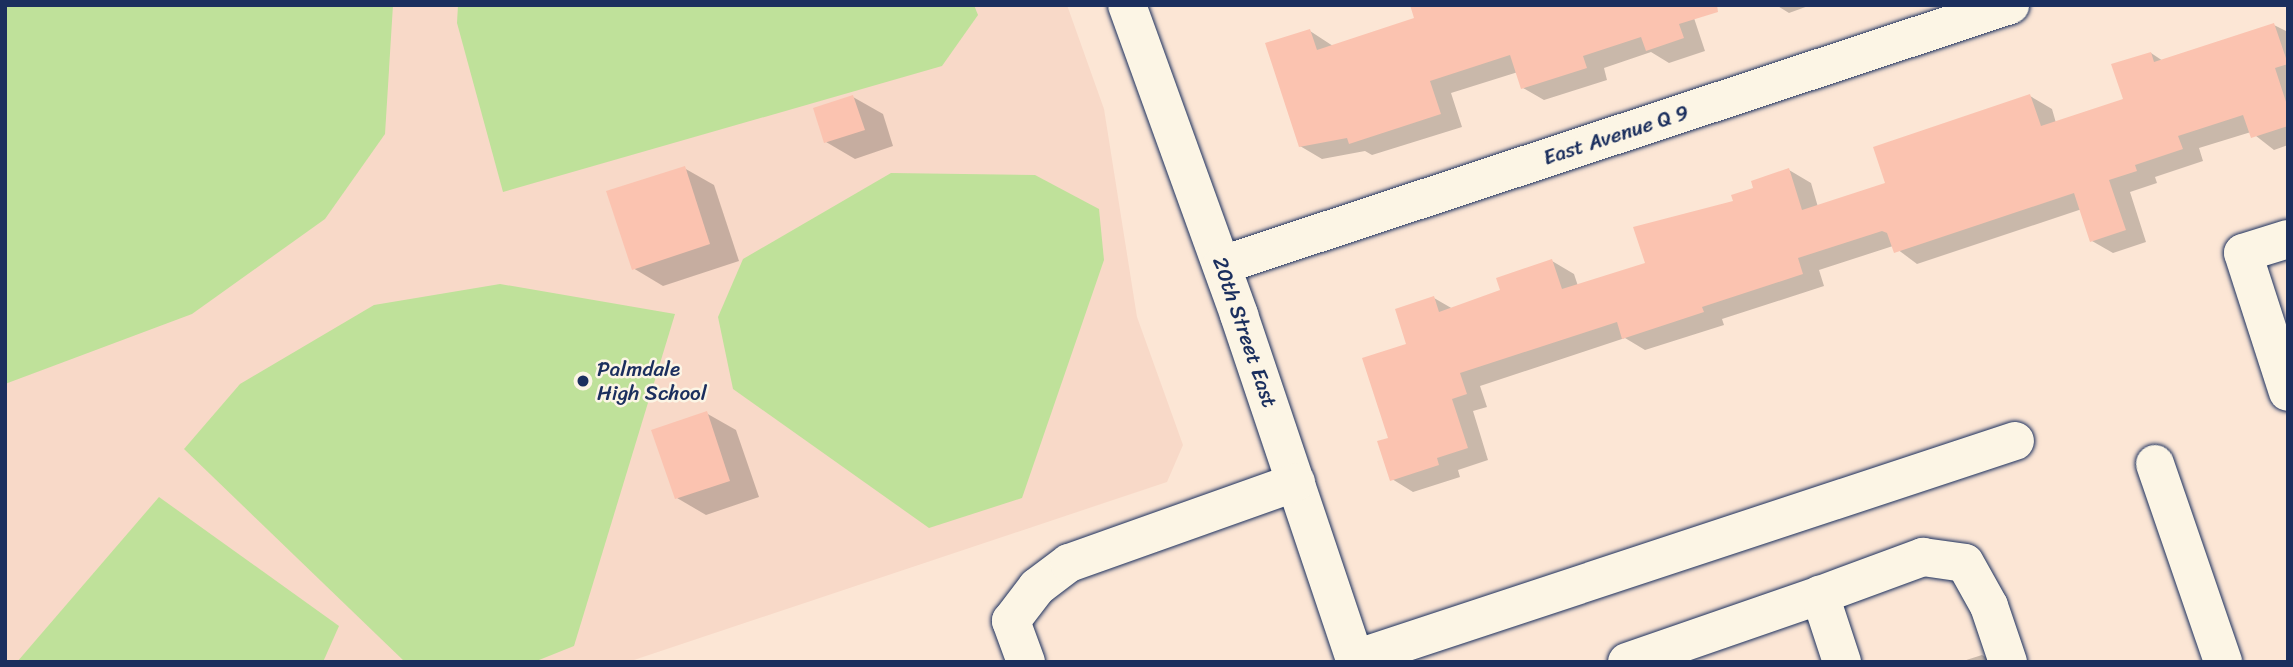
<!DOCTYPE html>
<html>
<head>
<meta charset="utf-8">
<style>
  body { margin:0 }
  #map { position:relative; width:2293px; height:667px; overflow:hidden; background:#fce6d5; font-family:Sriracha,sans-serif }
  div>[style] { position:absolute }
  .built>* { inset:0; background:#f8d9c8 }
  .green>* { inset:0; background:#bfe19a }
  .shadow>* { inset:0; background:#0003 }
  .building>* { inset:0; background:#fbc3b0 }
  .roads { filter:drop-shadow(0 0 2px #1b2f5e) drop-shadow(0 0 2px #1b2f5e) }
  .minor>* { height:38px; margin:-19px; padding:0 19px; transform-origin:19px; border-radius:19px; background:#fcf5e5 }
  .dots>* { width:19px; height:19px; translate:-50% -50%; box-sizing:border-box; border:4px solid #fcf5e5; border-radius:50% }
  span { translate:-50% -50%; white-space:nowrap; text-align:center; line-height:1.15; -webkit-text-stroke:5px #fcf5e5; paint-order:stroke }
  .street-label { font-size:21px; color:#1b2f5e }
  .poi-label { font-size:21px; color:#1b2f5e }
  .left { translate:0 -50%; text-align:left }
  .frame { position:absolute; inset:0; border:7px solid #1b2f5e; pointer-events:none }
</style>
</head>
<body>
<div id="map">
  <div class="built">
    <div style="clip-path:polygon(5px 5px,1067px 5px,1104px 109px,1137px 317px,1183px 445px,1167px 482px,628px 662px,5px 662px)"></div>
  </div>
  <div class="green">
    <div style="clip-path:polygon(5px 5px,393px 5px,385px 134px,325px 219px,192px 314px,5px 384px)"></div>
    <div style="clip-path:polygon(458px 5px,974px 5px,978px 15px,942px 66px,503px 192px,457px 23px)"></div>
    <div style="clip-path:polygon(891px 173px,1035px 175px,1099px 209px,1104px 260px,1022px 498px,929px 528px,733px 389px,718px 317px,743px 259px)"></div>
    <div style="clip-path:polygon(500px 284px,675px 314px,574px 646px,534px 662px,405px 662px,184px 449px,240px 384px,374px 305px)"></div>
    <div style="clip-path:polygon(159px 497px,339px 626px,323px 662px,17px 662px)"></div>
  </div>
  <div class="shadow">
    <div style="clip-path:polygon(1414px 5px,1722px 5px,1693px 15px,1705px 51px,1669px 63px,1651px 52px,1604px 68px,1607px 80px,1544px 100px,1523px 88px,1518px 72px,1451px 93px,1462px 127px,1372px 155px,1365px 151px,1322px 159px,1300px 146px,1310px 31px,1333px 46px,1416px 19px)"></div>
    <div style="clip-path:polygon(1776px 5px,1811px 5px,1789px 13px)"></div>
    <div style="clip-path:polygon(2274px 25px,2288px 32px,2288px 145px,2274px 150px,2251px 132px,2199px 148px,2203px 161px,2155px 177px,2157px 183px,2130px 192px,2146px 242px,2113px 253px,2092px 241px,2082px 209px,1917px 264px,1893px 246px,1819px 270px,1824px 286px,1722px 319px,1724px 325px,1645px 350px,1625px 338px,1480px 386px,1487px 407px,1473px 411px,1488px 460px,1458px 470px,1460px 477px,1413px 492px,1392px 479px,1390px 439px,1408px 345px,1434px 298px,1453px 309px,1503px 291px,1552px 261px,1574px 274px,1578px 286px,1647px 264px,1789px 170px,1811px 183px,1818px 207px,1887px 184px,2030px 96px,2052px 109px,2056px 123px,2125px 101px,2151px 53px,2163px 61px)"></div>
    <div style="clip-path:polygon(853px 97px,883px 114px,893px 146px,855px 159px,826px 142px)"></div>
    <div style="clip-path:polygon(684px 168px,714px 185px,739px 261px,663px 286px,633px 268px)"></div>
    <div style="clip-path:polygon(706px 413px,736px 430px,759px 497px,706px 515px,677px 498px)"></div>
    <div style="clip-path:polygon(1982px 655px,1994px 662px,1960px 662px)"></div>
  </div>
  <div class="building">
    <div style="clip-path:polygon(1410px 5px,1717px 5px,1718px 12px,1679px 24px,1684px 38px,1646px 51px,1641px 37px,1583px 56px,1587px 68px,1521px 89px,1510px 55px,1430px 81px,1441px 114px,1349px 144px,1347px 138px,1299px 147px,1265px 43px,1310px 29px,1317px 50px,1414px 18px)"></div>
    <div style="clip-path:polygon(2274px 23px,2288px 64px,2275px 68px,2288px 108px,2288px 126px,2251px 138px,2243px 115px,2178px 136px,2183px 149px,2135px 165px,2137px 171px,2109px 180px,2126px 230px,2090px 242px,2074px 193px,1894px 253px,1887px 233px,1882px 231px,1798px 258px,1803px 274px,1702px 307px,1704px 312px,1622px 339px,1617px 322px,1460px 373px,1467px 394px,1452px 399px,1468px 448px,1437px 458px,1439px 465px,1390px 481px,1377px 441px,1388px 438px,1362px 358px,1406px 344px,1395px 309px,1434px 296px,1439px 312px,1500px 290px,1496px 278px,1552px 259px,1562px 289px,1645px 263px,1633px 227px,1733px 201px,1731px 195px,1753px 188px,1751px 181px,1789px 168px,1802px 210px,1885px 183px,1873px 147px,2030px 94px,2041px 126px,2123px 99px,2111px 64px,2151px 52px,2154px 62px)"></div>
    <div style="clip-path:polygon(853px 95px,865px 130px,824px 143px,813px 108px)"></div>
    <div style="clip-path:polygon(685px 166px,710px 244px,632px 270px,606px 191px)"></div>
    <div style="clip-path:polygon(707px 411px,730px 481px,675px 499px,651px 430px)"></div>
  </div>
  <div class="roads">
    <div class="minor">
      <div style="left:1127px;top:5px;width:330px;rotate:70.1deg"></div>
      <div style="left:1239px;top:315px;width:366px;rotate:71.4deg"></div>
      <div style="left:2288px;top:239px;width:47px;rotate:162.7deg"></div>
      <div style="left:2243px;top:253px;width:146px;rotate:72.1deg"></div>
      <div style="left:1222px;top:265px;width:830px;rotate:-18.26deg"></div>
      <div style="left:2155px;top:464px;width:209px;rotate:71deg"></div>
      <div style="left:1355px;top:659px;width:695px;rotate:-18.28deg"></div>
      <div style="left:1026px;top:662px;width:44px;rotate:-110.1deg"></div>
      <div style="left:1011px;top:621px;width:43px;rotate:-52.6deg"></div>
      <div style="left:1037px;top:587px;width:40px;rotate:-37deg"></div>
      <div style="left:1069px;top:563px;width:241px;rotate:-19.6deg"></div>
      <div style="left:1627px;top:662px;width:204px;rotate:-19.1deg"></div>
      <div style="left:1842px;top:662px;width:71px;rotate:-108.2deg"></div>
      <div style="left:1820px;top:595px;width:110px;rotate:-20.3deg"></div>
      <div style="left:1923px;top:557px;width:42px;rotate:8.1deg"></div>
      <div style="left:1965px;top:563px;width:49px;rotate:60.8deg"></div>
      <div style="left:1989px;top:606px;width:59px;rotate:71.3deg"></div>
    </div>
  </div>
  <div class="dots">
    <div style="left:583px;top:381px;background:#1b2f5e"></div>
  </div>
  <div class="street-label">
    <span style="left:1616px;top:135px;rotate:-18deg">East Avenue Q 9</span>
    <span style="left:1245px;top:332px;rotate:71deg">20th Street East</span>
  </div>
  <div class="poi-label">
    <span class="left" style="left:597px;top:381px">Palmdale<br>High School</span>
  </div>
  <div class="frame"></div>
</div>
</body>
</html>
